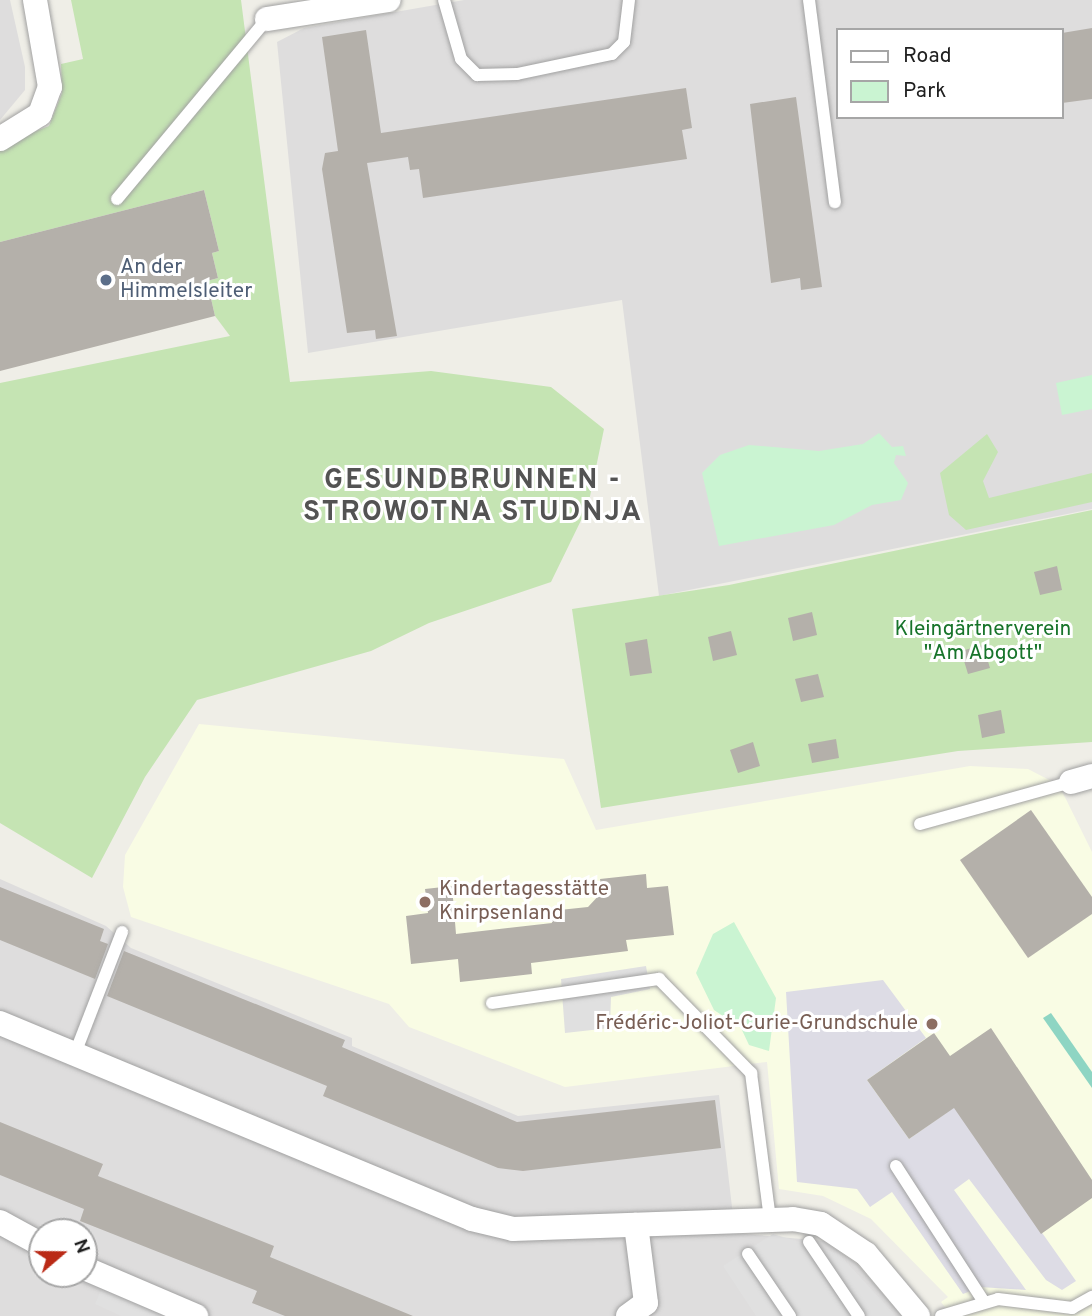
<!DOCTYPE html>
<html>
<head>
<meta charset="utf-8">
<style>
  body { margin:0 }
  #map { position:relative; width:1092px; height:1316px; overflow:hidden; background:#efeee7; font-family:Overpass,sans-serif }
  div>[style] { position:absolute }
  .residential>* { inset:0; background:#dedddd }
  .education>* { inset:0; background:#f9fce4 }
  .grass>* { inset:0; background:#c5e4b3 }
  .park>* { inset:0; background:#caf4d2 }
  .pitch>* { inset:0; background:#8ed5c3 }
  .parking>* { inset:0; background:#e0e0e0 }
  .plaza>* { inset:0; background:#dddce5 }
  .building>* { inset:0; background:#b4b0aa }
  .roads { filter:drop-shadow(0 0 2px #a1a1a1) drop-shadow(0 0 2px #a1a1a1) }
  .service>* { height:12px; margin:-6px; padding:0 6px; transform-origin:6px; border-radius:6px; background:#fff }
  .minor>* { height:24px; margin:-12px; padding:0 12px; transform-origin:12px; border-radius:12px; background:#fff }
  .dots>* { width:19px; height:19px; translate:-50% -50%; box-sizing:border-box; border:4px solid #fff; border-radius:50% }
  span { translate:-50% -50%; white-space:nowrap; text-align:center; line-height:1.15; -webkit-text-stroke:6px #fff; paint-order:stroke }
  .service-label { font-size:21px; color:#4e5e75 }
  .left { translate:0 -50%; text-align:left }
  .park-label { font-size:21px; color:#18742b }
  .education-label { font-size:21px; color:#785e54 }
  .right { translate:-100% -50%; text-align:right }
  .district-label { font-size:28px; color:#535353; font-weight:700; letter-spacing:2px }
  .legend { position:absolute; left:836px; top:28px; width:228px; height:91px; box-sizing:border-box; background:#fff; border:2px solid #a6a6a6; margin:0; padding:9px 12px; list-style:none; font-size:21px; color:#202020 }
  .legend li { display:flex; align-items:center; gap:14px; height:35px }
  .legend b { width:35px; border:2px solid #a6a6a6 }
  .north { position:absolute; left:28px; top:1218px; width:70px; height:70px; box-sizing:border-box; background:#fff; border:2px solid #a6a6a6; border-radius:50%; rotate:70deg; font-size:19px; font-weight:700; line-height:28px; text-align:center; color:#202020 }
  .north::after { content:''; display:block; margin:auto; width:24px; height:32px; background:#ba2a16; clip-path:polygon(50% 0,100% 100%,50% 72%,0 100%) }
</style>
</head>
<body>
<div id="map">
  <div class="residential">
    <div style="clip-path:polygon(0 0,10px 0,25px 67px,25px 90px,0 120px)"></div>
    <div style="clip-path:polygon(evenodd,464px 0,1092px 0,1092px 509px,659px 596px,622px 300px,308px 353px,277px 42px,304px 28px,464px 0,838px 30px,1062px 30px,1062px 117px,838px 117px,838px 30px)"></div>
    <div style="clip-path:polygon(evenodd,0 879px,106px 926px,131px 948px,352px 1038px,352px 1046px,518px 1116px,719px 1095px,735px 1233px,824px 1241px,857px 1264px,902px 1316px,0 1316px,0 879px,42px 1232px,84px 1232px,84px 1274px,42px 1274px,42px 1232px)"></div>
  </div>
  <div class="education">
    <div style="clip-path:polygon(199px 724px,564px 759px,596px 830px,970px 766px,1028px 769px,1059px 785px,1092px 852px,1092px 1316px,952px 1316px,941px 1302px,948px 1297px,871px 1219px,823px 1196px,779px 1189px,767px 1062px,565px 1087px,409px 1027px,389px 1004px,131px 917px,123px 887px,125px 855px)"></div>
  </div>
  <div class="grass">
    <div style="clip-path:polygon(71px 0,241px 0,290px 382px,431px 371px,551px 387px,604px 429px,588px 506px,551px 582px,429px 623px,371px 651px,197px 700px,145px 777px,92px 878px,0 823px,0 383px,230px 336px,215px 316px,207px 281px,218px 278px,212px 253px,219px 251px,204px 190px,0 242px,0 145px,49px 126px,62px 93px,61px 64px,83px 59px)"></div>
    <div style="clip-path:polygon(987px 434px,998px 452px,983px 481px,989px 498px,1092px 473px,1092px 502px,966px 530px,949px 515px,940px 473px)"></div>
    <div style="clip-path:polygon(1092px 510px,1092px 742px,958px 751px,601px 808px,572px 609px,729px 585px)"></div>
  </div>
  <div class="park">
    <div style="clip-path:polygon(1092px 375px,1092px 409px,1062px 415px,1056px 383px)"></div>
    <div style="clip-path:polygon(879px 433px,892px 447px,903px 446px,906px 456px,896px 455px,894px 463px,908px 483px,901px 500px,872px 505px,834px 525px,719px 546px,702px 473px,720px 455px,749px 445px,819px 451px,863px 444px)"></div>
    <div style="clip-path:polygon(734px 922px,776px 998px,769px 1051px,749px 1045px,741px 1028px,714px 1010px,696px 973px,713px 934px)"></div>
  </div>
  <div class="pitch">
    <div style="clip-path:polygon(1051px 1013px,1092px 1072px,1092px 1088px,1043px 1018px)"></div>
  </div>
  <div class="parking">
    <div style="clip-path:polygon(646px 966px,650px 989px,611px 997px,610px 1028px,565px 1033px,561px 979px)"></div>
    <div style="clip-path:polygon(773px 1234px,839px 1254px,896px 1316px,756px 1316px,723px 1266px)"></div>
    <div style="clip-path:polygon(111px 1267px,183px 1316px,121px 1316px,95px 1304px)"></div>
  </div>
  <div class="plaza">
    <div style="clip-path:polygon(883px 980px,926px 1038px,867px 1080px,909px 1139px,976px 1092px,969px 1129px,1076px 1281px,1062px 1290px,1046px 1280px,969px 1179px,954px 1190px,1026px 1290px,980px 1287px,963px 1294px,892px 1192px,870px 1207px,857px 1189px,797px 1182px,786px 992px)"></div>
  </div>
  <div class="building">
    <div style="clip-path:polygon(1092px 28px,1092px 99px,1062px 103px,1062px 33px)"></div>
    <div style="clip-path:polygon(366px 30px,381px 133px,686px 88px,692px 128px,682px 130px,687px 159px,423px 198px,419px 169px,410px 170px,408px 157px,367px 163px,397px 336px,376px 339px,375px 330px,347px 333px,322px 169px,325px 153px,338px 151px,322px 37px)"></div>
    <div style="clip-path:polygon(796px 97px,822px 287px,801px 290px,800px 278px,771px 283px,750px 104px)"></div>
    <div style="clip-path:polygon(204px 190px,219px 251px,212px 253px,218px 278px,207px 281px,215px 316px,0 371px,0 242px)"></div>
    <div style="clip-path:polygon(1057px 566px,1062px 590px,1040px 595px,1034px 572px)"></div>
    <div style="clip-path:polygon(812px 612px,817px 635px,793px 641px,788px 618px)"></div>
    <div style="clip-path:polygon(731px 631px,737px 655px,713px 661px,708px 637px)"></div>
    <div style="clip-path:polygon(647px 639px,652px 673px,630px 676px,625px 643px)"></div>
    <div style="clip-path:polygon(983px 645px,990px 668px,968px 674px,961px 651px)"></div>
    <div style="clip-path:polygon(818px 674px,824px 697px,801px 702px,795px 679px)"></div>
    <div style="clip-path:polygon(1001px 710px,1005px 733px,982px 738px,978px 715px)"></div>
    <div style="clip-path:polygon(836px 739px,839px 758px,812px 763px,808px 744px)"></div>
    <div style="clip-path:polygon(753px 742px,760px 766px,738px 773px,730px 750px)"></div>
    <div style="clip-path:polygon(1031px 810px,1092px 897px,1092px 914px,1028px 958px,960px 860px)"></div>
    <div style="clip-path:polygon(646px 874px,647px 888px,668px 886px,674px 935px,626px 940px,628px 951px,531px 963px,532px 974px,460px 982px,458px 959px,411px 964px,406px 916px,428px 913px,425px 889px,452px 886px,456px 934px,552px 923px,550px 911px,588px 907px,602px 892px,600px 879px)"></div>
    <div style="clip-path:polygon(0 887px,104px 929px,100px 941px,108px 944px,95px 979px,0 940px)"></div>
    <div style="clip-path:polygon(124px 951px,345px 1040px,342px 1047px,517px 1122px,715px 1100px,721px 1148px,523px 1171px,498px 1168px,323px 1096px,327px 1086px,107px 996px)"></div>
    <div style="clip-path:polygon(991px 1028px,1092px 1180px,1092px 1198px,1041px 1234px,954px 1108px,909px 1139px,867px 1080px,934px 1033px,950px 1056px)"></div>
    <div style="clip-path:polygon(0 1122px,103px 1164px,98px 1176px,274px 1246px,270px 1257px,413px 1316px,285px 1316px,252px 1303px,257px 1291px,80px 1221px,84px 1209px,0 1175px)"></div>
  </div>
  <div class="roads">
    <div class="service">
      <div style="left:444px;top:0;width:61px;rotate:73.9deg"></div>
      <div style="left:461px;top:59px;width:23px;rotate:45deg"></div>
      <div style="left:477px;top:75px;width:40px;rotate:-1.4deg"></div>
      <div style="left:517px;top:74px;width:97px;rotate:-11.9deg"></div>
      <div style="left:612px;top:54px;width:17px;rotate:-45deg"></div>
      <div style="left:624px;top:42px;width:42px;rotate:-83.2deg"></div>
      <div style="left:809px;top:0;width:204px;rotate:82.7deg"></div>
      <div style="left:117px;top:199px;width:234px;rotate:-50.2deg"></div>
      <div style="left:920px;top:824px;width:157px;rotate:-15.5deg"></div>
      <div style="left:492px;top:1003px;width:169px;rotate:-8.2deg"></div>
      <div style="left:659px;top:979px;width:132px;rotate:45.6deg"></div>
      <div style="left:751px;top:1073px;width:148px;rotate:82.6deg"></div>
      <div style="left:74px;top:1056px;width:133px;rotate:-68.8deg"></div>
      <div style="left:896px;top:1166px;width:162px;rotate:57.1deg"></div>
      <div style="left:809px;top:1242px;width:89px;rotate:56deg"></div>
      <div style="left:748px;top:1254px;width:75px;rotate:55.9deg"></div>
      <div style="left:941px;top:1316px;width:59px;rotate:-16.6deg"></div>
      <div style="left:998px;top:1299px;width:75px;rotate:6.9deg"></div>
      <div style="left:1072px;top:1308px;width:23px;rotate:-29deg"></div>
    </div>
    <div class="minor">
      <div style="left:267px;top:19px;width:123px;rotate:-8.9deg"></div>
      <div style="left:0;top:139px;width:47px;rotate:-32deg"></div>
      <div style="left:40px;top:114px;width:29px;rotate:-70deg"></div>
      <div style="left:50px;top:87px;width:88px;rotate:-99.8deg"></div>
      <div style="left:1071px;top:782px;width:22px;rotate:-16deg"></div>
      <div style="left:0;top:1023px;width:511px;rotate:22.55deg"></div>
      <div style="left:472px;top:1219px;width:42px;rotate:13.7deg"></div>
      <div style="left:513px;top:1229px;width:280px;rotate:-2deg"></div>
      <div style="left:793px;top:1219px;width:28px;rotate:10deg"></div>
      <div style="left:821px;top:1224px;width:54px;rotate:33.7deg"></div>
      <div style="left:866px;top:1254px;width:81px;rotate:50deg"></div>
      <div style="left:0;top:1222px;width:48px;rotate:28.7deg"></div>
      <div style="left:84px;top:1268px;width:122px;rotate:23.2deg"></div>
      <div style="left:628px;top:1316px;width:22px;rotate:-36deg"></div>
      <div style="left:646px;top:1303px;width:79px;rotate:-97.3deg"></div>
    </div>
  </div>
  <div class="dots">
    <div style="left:106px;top:280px;background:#5c6f8a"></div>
    <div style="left:425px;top:902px;background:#8d6e63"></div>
    <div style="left:932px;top:1024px;background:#8d6e63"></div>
  </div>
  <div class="service-label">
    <span class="left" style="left:120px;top:280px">An der<br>Himmelsleiter</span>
  </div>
  <div class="park-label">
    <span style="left:983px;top:642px">Kleingärtnerverein<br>"Am Abgott"</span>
  </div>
  <div class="education-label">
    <span class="left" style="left:439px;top:902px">Kindertagesstätte<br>Knirpsenland</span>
    <span class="right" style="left:918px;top:1024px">Frédéric-Joliot-Curie-Grundschule</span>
  </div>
  <div class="district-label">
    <span style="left:473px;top:497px">GESUNDBRUNNEN -<br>STROWOTNA STUDNJA</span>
  </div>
  <ul class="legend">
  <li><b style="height:9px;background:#fff"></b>Road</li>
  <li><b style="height:19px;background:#caf4d2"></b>Park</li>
  </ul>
  <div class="north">N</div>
</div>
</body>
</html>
